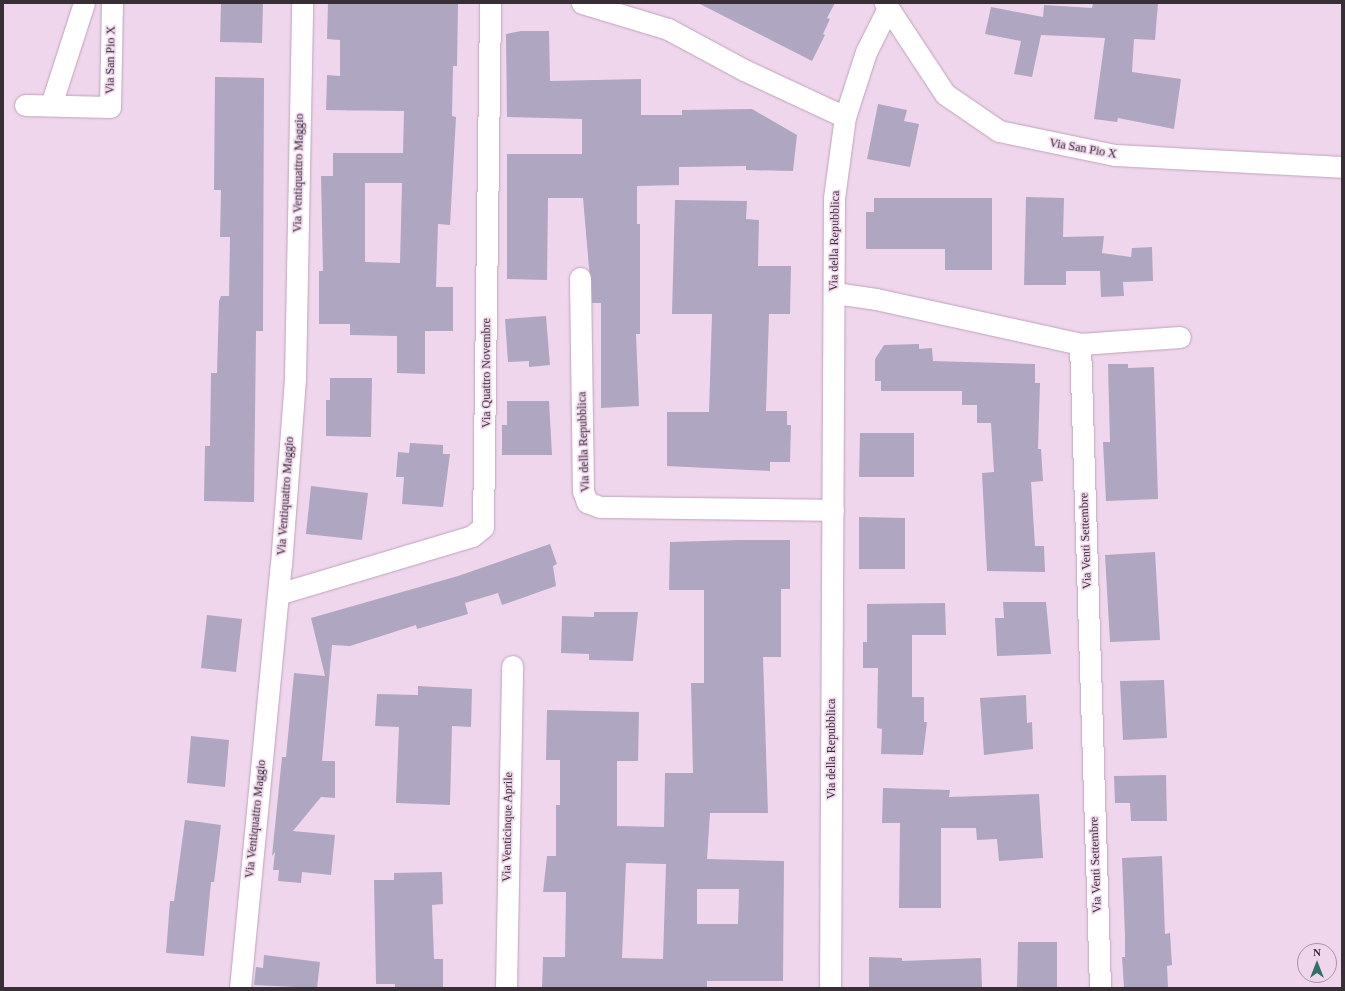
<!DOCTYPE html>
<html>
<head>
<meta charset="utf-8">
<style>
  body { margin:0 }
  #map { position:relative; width:1345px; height:991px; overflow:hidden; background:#f0d6ec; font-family:"Times New Roman",serif }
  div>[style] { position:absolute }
  .building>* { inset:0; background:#afa6c1 }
  .roads { filter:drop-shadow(0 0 1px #bda4b9) drop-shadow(0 0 1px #bda4b9) }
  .street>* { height:21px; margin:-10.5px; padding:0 10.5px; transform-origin:10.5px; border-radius:10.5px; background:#fff }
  span { translate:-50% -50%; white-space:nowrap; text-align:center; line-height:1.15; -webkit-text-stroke:3px #f0d6ec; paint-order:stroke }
  .street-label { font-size:12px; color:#372e36 }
  .frame { position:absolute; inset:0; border:4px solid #372e36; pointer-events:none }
  .north { position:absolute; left:1297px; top:943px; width:40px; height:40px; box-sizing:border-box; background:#f0d6ec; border:1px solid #a693a3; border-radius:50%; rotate:0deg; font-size:11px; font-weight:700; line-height:16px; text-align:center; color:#372e36 }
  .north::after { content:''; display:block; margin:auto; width:14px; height:18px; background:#2e7265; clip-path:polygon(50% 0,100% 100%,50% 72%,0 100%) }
</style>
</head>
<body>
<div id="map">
  <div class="building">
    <div style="clip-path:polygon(221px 3px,263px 3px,262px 43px,220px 42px)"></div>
    <div style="clip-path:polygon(evenodd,328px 3px,458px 3px,457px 66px,453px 66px,452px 116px,456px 117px,450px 225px,438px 224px,436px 287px,453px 287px,453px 331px,425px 331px,425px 374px,397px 373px,397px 336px,350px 335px,350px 324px,319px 324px,319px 271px,323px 271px,321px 176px,333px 176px,333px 153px,403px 153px,404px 111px,326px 110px,327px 75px,340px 76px,340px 40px,327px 39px,328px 3px,365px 183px,402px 183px,400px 263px,365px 262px,365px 183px)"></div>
    <div style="clip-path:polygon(698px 3px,835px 3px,827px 18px,830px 19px,823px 34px,825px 35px,812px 61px)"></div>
    <div style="clip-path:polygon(1093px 3px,1158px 3px,1155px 40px,1134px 39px,1132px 72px,1181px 79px,1174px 129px,1118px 118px,1117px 122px,1094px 119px,1105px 38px,1041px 35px,1032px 77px,1014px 74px,1021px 41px,985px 34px,991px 7px,1043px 17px,1044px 5px,1092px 8px)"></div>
    <div style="clip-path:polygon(521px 31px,549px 31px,550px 81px,641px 79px,641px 115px,682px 115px,682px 110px,752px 109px,797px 135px,793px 171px,746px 170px,746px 166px,679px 167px,679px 185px,637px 186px,637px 224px,640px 224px,640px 334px,636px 334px,639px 406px,601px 408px,601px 303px,592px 303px,583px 198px,548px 198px,547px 280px,507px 279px,507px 154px,582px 154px,582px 119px,507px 117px,506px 34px)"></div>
    <div style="clip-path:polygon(215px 77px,264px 78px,263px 331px,256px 331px,254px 502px,204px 501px,205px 446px,210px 446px,211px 373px,217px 373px,219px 301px,221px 296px,229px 296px,230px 237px,220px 237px,221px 190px,214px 190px)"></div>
    <div style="clip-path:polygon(878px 104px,907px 110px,904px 121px,919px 124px,910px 167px,867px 159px)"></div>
    <div style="clip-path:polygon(1026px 197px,1064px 198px,1063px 237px,1104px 236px,1102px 253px,1131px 257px,1132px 248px,1152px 247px,1153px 281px,1123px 282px,1124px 296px,1101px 297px,1100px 271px,1066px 271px,1066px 285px,1024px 285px)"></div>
    <div style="clip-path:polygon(874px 198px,992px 198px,992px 270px,945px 270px,945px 249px,866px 249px,866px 212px,874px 212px)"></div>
    <div style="clip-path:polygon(675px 200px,747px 201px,746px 219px,759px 220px,758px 266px,791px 266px,790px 314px,769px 314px,766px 411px,787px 411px,787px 425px,791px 425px,790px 462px,770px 462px,770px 471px,667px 466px,667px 412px,709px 412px,712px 314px,672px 314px)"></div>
    <div style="clip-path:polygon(546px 316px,550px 365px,529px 367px,529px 361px,508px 362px,505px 319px)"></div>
    <div style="clip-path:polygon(919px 344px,919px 349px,932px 348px,933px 361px,1035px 364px,1035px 383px,1040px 383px,1038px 449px,1041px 449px,1043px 481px,1031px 482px,1035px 546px,1044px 546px,1045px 572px,987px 571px,982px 473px,994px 472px,991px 423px,977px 423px,977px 405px,962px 405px,962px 391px,881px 391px,881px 381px,875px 381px,875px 359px,884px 345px)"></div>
    <div style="clip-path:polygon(1108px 364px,1128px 364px,1128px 368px,1154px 367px,1158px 499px,1106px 501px,1103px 442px,1110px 442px)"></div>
    <div style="clip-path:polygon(330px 378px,372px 378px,371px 437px,326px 436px,326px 400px,330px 400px)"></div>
    <div style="clip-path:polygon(507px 401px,549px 401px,552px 455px,502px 455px,502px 425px,507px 425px)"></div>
    <div style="clip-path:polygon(860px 433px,914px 433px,914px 477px,859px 477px)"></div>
    <div style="clip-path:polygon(410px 443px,443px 445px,443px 454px,450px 454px,443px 507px,402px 504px,404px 477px,396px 477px,398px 452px,409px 453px)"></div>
    <div style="clip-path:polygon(311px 486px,368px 493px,362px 540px,306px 534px)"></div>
    <div style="clip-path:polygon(859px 517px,905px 518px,905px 569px,859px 569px)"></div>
    <div style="clip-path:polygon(evenodd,739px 540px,790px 540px,790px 589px,781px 589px,781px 657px,763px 657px,768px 813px,710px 813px,707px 859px,784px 861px,783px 981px,707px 981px,707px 988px,542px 988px,543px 957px,565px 957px,566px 892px,543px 892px,547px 856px,556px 856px,556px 805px,560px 805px,560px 760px,546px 760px,547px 710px,639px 712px,638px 761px,617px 761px,617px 826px,664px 827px,665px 773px,693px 773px,691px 683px,704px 683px,704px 590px,669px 590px,670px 542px,739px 540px,626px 863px,666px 864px,663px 959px,622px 958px,626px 863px,739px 540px,697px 889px,739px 889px,738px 924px,697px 924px,697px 889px)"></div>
    <div style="clip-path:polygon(550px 544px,557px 564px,553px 566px,556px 586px,502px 605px,498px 593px,465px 603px,468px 614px,417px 629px,416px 625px,350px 646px,332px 645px,322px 761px,335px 761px,335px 798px,321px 797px,293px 831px,335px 835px,331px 875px,302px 872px,301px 883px,278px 881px,279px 870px,273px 870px,275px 852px,272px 856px,282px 757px,286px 757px,294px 673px,325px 676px,311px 618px,458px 576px)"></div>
    <div style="clip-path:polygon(1155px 552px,1160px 640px,1110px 642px,1105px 555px)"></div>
    <div style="clip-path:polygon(1003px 602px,1046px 602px,1051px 654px,997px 656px,995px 618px,1004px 618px)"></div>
    <div style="clip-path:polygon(945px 603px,946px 635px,912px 635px,912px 697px,924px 697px,924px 722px,927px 722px,923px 755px,881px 754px,882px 729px,877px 728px,878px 668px,863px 668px,863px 642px,867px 642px,867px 604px)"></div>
    <div style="clip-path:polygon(594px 612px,638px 612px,633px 661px,589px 660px,589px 654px,561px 653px,562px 616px,594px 617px)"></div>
    <div style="clip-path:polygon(207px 615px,242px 619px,236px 672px,201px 668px)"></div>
    <div style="clip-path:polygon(1164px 680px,1167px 738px,1123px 740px,1120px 681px)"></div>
    <div style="clip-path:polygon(418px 686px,472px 689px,471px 727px,452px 726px,450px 805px,396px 803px,399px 727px,375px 726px,377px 694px,418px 695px)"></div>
    <div style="clip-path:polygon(1026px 695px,1027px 723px,1032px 722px,1033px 749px,984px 755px,980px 698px)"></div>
    <div style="clip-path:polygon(191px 736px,229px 740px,225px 787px,187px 783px)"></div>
    <div style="clip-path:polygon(1166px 775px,1167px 821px,1131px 821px,1130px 803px,1115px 803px,1114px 776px)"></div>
    <div style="clip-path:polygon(883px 788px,950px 790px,949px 797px,1039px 794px,1043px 858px,999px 861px,997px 839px,977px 840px,976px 828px,941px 828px,941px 908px,899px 908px,900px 823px,882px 823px)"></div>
    <div style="clip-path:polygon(185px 820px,221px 825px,214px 882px,211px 882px,204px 956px,166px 953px,170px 901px,174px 901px)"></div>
    <div style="clip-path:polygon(1162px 856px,1165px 934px,1170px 933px,1172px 965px,1167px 966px,1168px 987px,1124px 988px,1122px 957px,1125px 957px,1125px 936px,1122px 858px)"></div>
    <div style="clip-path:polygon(442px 872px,443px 904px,432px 905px,434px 959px,443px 959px,443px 988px,395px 988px,395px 984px,376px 984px,374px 880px,394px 880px,394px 873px)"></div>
    <div style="clip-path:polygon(1018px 942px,1057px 942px,1057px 987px,1017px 987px)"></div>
    <div style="clip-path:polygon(264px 955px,320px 962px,317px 988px,254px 985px,256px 967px,263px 968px)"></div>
    <div style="clip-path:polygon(869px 957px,902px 958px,902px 961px,981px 958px,982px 988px,869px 988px)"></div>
  </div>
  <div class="roads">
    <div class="street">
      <div style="left:582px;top:3px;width:90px;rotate:16.8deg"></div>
      <div style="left:668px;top:29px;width:86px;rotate:28.3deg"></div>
      <div style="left:744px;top:70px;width:111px;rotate:25deg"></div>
      <div style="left:885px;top:3px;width:109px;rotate:56.6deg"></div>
      <div style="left:945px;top:94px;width:65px;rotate:34.4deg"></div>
      <div style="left:999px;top:131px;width:118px;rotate:11.7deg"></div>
      <div style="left:1115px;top:155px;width:227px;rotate:3deg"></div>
      <div style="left:25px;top:105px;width:85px;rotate:1.3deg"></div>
      <div style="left:110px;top:107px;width:104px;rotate:-88.9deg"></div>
      <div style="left:51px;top:105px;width:107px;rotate:-72.1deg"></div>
      <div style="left:580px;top:278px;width:213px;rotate:89.2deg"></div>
      <div style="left:583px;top:491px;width:12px;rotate:70deg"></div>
      <div style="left:587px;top:502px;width:14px;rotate:21deg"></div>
      <div style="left:600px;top:507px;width:233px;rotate:0.7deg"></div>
      <div style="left:835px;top:293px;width:41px;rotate:8.3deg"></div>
      <div style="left:876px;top:299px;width:209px;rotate:12.4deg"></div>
      <div style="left:1080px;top:344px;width:100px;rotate:-4deg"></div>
      <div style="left:1080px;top:344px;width:644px;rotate:88.22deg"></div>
      <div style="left:278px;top:594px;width:202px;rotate:-16.6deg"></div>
      <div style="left:472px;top:536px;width:14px;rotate:-39deg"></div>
      <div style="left:483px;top:527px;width:524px;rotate:-89.23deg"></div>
      <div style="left:240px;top:988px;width:425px;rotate:-84.5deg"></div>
      <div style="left:281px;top:565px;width:188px;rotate:-85.7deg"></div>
      <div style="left:295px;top:378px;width:375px;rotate:-88.9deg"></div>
      <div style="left:506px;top:988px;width:322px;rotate:-88.9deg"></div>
      <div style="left:830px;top:988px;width:790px;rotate:-89.71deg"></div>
      <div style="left:834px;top:198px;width:82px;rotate:-82.3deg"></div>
      <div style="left:845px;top:117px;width:68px;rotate:-72.1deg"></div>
      <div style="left:866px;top:52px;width:49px;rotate:-63.4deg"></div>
    </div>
  </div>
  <div class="street-label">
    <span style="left:111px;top:60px;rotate:-89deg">Via San Pio X</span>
    <span style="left:1083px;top:149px;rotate:10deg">Via San Pio X</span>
    <span style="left:299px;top:173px;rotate:-89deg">Via Ventiquattro Maggio</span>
    <span style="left:835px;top:241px;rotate:-89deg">Via della Repubblica</span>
    <span style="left:487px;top:373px;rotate:-90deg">Via Quattro Novembre</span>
    <span style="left:584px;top:442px;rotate:-92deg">Via della Repubblica</span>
    <span style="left:286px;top:496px;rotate:-86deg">Via Ventiquattro Maggio</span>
    <span style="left:1086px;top:541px;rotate:-92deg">Via Venti Settembre</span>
    <span style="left:832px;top:749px;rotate:-90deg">Via della Repubblica</span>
    <span style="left:256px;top:819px;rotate:-84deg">Via Ventiquattro Maggio</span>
    <span style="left:508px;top:827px;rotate:-89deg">Via Venticinque Aprile</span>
    <span style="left:1096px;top:865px;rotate:-92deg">Via Venti Settembre</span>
  </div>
  <div class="frame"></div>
  <div class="north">N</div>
</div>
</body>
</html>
